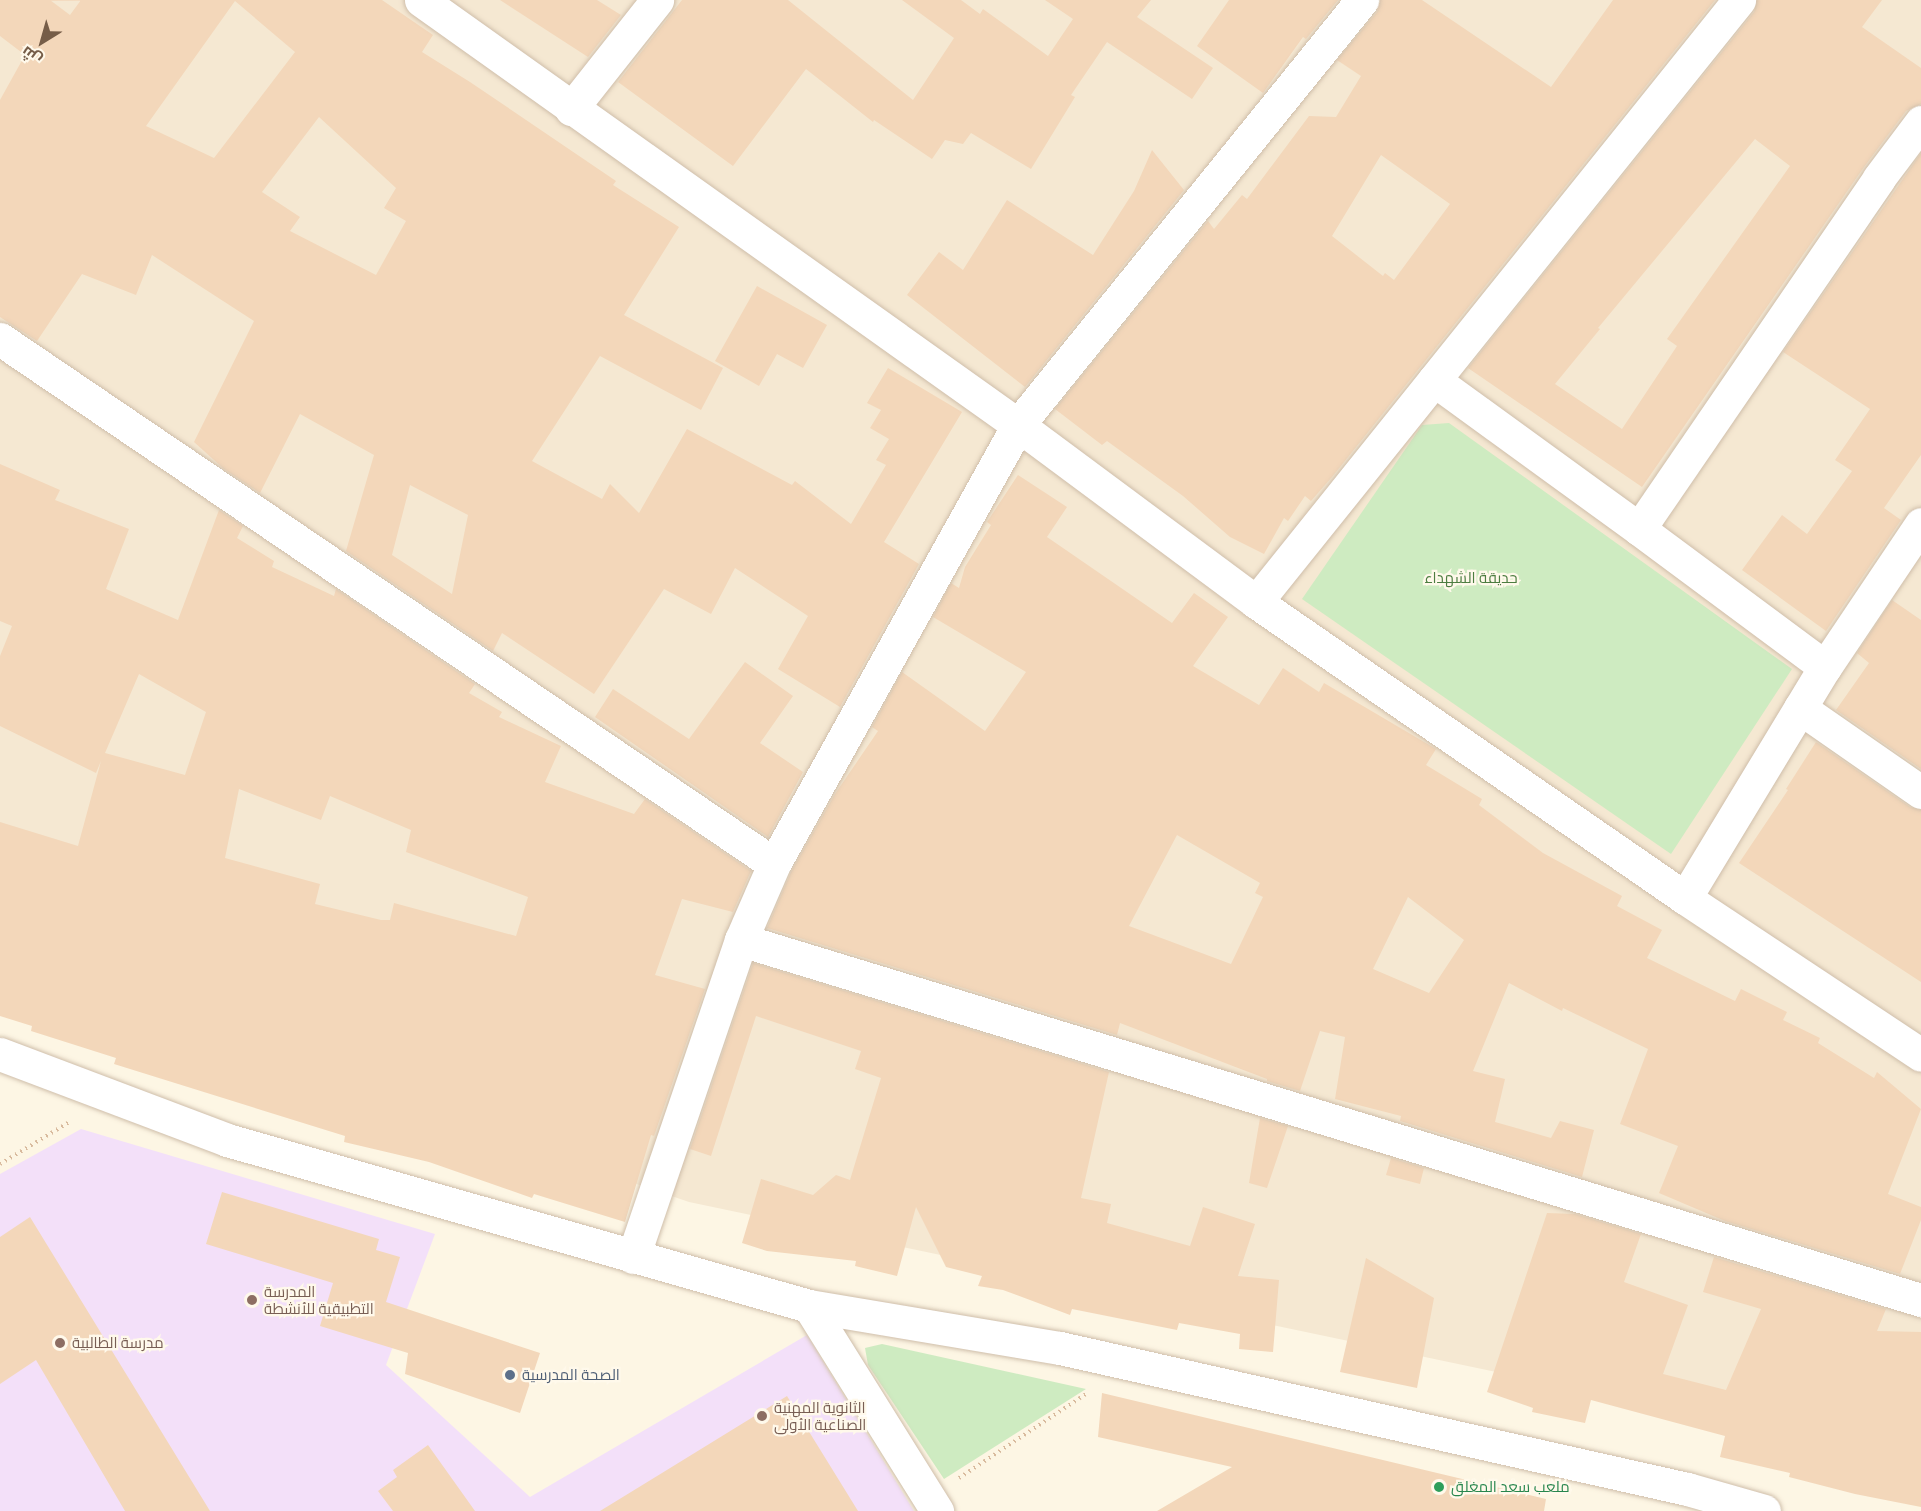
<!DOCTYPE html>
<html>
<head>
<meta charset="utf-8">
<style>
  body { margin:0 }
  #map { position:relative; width:1921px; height:1511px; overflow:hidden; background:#fdf6e4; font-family:Ubuntu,Cairo,sans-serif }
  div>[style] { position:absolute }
  .residential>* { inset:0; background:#f5e8d2 }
  .education>* { inset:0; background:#f3e0f9 }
  .green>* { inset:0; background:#ceebc1 }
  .building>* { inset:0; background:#f3d7ba }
  .path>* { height:4px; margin-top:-2px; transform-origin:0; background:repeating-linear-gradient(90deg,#d8ba9d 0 1.5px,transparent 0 6px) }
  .roads { filter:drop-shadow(0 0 2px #cfbeaa) drop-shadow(0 0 2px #cfbeaa) }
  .minor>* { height:33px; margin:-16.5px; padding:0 16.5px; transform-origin:16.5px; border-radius:16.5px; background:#fff }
  .dots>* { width:16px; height:16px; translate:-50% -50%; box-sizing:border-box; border:3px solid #fff9eb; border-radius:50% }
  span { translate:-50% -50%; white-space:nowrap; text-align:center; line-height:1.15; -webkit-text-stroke:4.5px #fff9eb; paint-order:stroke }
  .park-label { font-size:15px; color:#4c7d40 }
  .education-label { font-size:15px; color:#785e54 }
  .left { translate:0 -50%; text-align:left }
  .service-label { font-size:15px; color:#4e5e75 }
  .leisure-label { font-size:15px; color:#27864d }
  .north { position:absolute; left:12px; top:12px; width:60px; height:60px; -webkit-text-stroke:4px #fff9eb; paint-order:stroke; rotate:217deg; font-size:16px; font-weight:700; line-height:24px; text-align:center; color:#765d48 }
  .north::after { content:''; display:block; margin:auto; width:21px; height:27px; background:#765d48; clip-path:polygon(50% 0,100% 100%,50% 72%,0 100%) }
</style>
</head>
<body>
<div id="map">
  <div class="residential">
    <div style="clip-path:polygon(0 0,1921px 0,1921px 1474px,1686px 1412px,689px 1202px,0 965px)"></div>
  </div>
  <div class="education">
    <div style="clip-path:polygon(81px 1129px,435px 1234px,386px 1365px,530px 1497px,807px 1335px,914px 1511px,0 1511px,0 1174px)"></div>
  </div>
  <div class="green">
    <div style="clip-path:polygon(1449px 423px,1792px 669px,1671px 854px,1302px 599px,1422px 425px)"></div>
    <div style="clip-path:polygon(882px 1344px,1086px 1389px,944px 1479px,868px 1365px,865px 1348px)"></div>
  </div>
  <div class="building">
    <div style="clip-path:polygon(evenodd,0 0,50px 0,70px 15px,81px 0,382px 0,433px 35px,422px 52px,470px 82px,616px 181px,613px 185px,679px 227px,624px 315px,723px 368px,701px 410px,600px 356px,532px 461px,602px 499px,610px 484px,639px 513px,687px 429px,792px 485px,795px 481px,851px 524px,886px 465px,876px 460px,889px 439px,870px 428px,881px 410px,867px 403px,888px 368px,962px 412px,884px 542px,919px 564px,840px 707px,778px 669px,808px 616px,735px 568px,711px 614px,664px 589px,594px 694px,502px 633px,493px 651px,346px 551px,374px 455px,300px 414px,260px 493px,224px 469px,194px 442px,254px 321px,152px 255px,136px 295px,82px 274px,37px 341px,0 317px,0 100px,25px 55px,0 36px,0 0,235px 1px,295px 52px,214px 158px,146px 126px,235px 1px,0 0,319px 117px,396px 188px,384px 208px,406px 221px,376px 275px,290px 231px,300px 217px,262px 192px,319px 117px,0 0,410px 485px,468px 515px,452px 594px,392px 555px,410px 485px)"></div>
    <div style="clip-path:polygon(500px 0,597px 0,621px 15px,588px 57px)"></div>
    <div style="clip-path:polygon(682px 0,788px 0,913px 100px,954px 38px,902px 0,961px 0,980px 14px,983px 9px,1048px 56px,1073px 19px,1045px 0,1151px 0,1137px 17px,1213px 68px,1192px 99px,1107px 42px,1071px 95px,1075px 97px,1031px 169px,971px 133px,963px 144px,945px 140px,932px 159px,874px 120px,873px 122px,806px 69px,733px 166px,618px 82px)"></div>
    <div style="clip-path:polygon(1229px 0,1338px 0,1306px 39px,1303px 37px,1263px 93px,1197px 46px)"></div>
    <div style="clip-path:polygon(evenodd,1380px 0,1422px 0,1551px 87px,1613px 0,1715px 0,1332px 477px,1311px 501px,1305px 496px,1288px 521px,1284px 518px,1264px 554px,1230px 537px,1183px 496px,1107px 441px,1102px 445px,1055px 409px,1208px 221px,1214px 229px,1242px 195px,1247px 199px,1309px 116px,1336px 117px,1361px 76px,1337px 60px,1377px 12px,1380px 0,1381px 155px,1450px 204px,1394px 280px,1385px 273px,1383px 276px,1332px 236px,1381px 155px)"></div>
    <div style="clip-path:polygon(evenodd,1757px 0,1882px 0,1862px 27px,1921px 68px,1921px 104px,1906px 111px,1864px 167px,1642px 487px,1468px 368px,1754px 12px,1757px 0,1755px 139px,1790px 166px,1667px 339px,1677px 346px,1622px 429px,1555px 384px,1600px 329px,1598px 328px,1755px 139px)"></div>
    <div style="clip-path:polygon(1152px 150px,1184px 190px,1025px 387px,907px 295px,939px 252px,963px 270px,1007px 200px,1093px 255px,1134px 191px)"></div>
    <div style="clip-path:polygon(1921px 153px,1921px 455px,1884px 508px,1901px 520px,1826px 631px,1742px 570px,1782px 515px,1807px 534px,1852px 471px,1835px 460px,1870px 409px,1783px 352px)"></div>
    <div style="clip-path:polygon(757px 286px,827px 325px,803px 368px,777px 354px,759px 386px,715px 361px)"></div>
    <div style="clip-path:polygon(evenodd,0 464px,60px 490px,55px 500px,129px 529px,106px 589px,178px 620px,219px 510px,243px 526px,237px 538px,274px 561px,272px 567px,334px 596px,336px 589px,475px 684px,469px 693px,502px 712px,499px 717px,561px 746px,545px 782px,634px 814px,645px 799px,751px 871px,733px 912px,682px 899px,655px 975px,705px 989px,654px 1136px,651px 1135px,625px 1222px,534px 1194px,532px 1198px,429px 1162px,344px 1142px,345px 1136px,114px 1064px,116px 1058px,31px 1031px,32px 1026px,0 1016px,0 822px,78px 846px,101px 761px,96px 773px,0 726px,0 656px,12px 626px,0 621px,0 464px,139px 674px,206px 712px,185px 775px,105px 753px,139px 674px,0 464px,239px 789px,321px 820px,330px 796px,411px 830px,406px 852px,528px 897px,516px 936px,394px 903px,390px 920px,381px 920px,315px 904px,320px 884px,225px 858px,239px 789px)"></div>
    <div style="clip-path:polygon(evenodd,1018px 475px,1067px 507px,1047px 537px,1172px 623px,1194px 593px,1228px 617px,1193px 666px,1259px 705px,1283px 668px,1319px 692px,1324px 683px,1436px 749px,1426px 765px,1482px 799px,1479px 805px,1543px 853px,1622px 896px,1617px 906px,1662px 930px,1647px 958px,1735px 1001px,1741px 989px,1787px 1012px,1783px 1020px,1820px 1038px,1818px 1043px,1874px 1078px,1877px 1072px,1921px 1109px,1888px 1194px,1921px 1207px,1921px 1220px,1900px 1274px,1725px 1221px,1659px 1193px,1678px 1146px,1620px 1124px,1648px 1049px,1563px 1008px,1562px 1011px,1509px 983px,1473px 1071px,1505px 1079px,1495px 1122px,1551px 1138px,1560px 1121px,1594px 1130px,1582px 1177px,1400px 1121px,1401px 1116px,1335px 1099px,1345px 1037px,1320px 1031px,1300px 1091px,1267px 1081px,1267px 1079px,1120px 1023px,1117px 1035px,767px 928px,791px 872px,835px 794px,878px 731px,872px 727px,902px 672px,985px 731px,1026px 672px,933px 617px,951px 583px,959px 588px,965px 567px,991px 525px,987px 522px,1018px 475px,1177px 835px,1260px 883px,1255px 893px,1263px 897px,1231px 964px,1129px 926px,1177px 835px,1018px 475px,1408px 897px,1464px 940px,1429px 993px,1373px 969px,1408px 897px)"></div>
    <div style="clip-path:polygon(1892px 600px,1921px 620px,1921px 769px,1836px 710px,1869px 663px,1857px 653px)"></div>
    <div style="clip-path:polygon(745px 662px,793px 696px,760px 743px,803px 772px,768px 837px,595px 717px,613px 689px,689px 739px)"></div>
    <div style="clip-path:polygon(1816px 742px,1910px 807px,1921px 810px,1921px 982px,1739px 863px,1788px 790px,1786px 789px)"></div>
    <div style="clip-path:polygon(753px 963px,1109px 1072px,1081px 1198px,1111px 1204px,1107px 1223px,1190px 1246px,1203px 1207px,1255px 1224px,1238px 1276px,1279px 1280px,1273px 1352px,1239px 1349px,1240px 1334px,1179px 1323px,1177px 1330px,1072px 1309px,1070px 1315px,1003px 1290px,978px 1286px,982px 1276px,946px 1267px,916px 1207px,897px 1276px,855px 1266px,856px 1261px,767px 1251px,742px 1243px,761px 1179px,813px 1195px,836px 1175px,850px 1180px,881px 1078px,855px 1069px,861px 1051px,756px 1016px,711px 1156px,690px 1149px)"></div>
    <div style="clip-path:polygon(1260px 1118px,1288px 1126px,1267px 1188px,1249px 1183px)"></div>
    <div style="clip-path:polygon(1391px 1158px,1424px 1168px,1420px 1184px,1386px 1175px)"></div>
    <div style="clip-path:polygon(222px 1192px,379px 1239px,376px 1250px,400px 1257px,386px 1302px,540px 1353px,520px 1413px,405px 1374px,408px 1353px,320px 1326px,333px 1283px,206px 1244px)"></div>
    <div style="clip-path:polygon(1547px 1213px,1575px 1214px,1641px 1234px,1624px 1282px,1688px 1305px,1663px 1374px,1726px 1390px,1761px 1309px,1703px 1292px,1714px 1257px,1886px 1309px,1877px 1331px,1921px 1332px,1921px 1507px,1855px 1494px,1789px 1477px,1790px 1473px,1720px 1457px,1725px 1436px,1591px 1400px,1585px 1423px,1532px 1412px,1533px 1408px,1487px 1392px)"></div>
    <div style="clip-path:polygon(30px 1217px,210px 1511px,125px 1511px,36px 1360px,0 1384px,0 1237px)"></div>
    <div style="clip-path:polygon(1366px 1258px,1434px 1298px,1417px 1388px,1340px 1372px)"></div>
    <div style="clip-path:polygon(1102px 1393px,1546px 1499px,1544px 1511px,1157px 1511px,1232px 1467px,1098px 1437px)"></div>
    <div style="clip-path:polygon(787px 1396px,858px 1511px,600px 1511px,662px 1473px)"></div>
    <div style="clip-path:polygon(428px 1445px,475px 1511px,393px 1511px,378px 1491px,397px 1477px,393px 1470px)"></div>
  </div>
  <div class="path">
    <div style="left:0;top:1164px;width:83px;rotate:-31.2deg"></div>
    <div style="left:959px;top:1478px;width:152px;rotate:-33.5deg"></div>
  </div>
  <div class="roads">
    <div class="minor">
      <div style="left:421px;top:0;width:733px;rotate:35.45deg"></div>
      <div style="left:1018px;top:425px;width:297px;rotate:36.6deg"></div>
      <div style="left:1256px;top:602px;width:521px;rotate:34.6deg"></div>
      <div style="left:1685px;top:898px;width:283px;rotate:33.6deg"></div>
      <div style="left:571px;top:109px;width:139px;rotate:-51.7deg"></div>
      <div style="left:0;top:339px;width:935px;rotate:34.15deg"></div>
      <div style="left:1434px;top:380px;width:253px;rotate:36deg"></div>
      <div style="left:1256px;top:602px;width:772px;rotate:-51.26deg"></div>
      <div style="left:1825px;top:667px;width:232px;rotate:-143.4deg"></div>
      <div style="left:1639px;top:529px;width:425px;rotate:-55.6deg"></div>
      <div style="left:1879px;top:178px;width:70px;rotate:-53.1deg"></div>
      <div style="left:1800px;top:708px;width:147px;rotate:34.8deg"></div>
      <div style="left:1685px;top:898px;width:270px;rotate:-58.8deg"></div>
      <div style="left:1825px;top:667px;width:172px;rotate:-56.1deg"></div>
      <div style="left:741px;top:940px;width:1234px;rotate:16.97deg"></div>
      <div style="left:0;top:1054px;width:243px;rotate:20.7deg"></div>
      <div style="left:227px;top:1140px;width:605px;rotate:15.92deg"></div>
      <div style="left:809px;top:1306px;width:254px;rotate:9.5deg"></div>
      <div style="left:1060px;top:1348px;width:643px;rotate:12.67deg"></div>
      <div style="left:1687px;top:1489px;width:80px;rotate:15.9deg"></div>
      <div style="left:633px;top:1257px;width:335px;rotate:-71.2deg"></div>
      <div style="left:741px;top:940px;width:83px;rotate:-66.5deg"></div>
      <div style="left:774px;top:864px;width:502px;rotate:-60.93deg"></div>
      <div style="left:1018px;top:425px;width:547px;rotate:-51.01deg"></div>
      <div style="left:809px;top:1306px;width:242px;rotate:58deg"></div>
    </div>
  </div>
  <div class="dots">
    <div style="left:252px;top:1300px;background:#8d6e63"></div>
    <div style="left:60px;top:1343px;background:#8d6e63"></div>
    <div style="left:510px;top:1375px;background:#5c6f8a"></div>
    <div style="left:762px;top:1416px;background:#8d6e63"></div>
    <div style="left:1439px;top:1487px;background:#2e9e5b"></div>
  </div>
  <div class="park-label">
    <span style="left:1471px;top:578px">حديقة الشهداء</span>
  </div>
  <div class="education-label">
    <span class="left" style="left:264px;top:1300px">المدرسة<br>التطبيقية للأنشطة</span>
    <span class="left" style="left:72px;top:1343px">مدرسة الطالبية</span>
    <span class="left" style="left:774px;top:1416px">الثانوية المهنية<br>الصناعية الأولى</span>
  </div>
  <div class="service-label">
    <span class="left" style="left:522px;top:1375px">الصحة المدرسية</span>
  </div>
  <div class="leisure-label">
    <span class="left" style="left:1451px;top:1487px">ملعب سعد المغلق</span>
  </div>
  <div class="north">ش</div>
</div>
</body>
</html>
